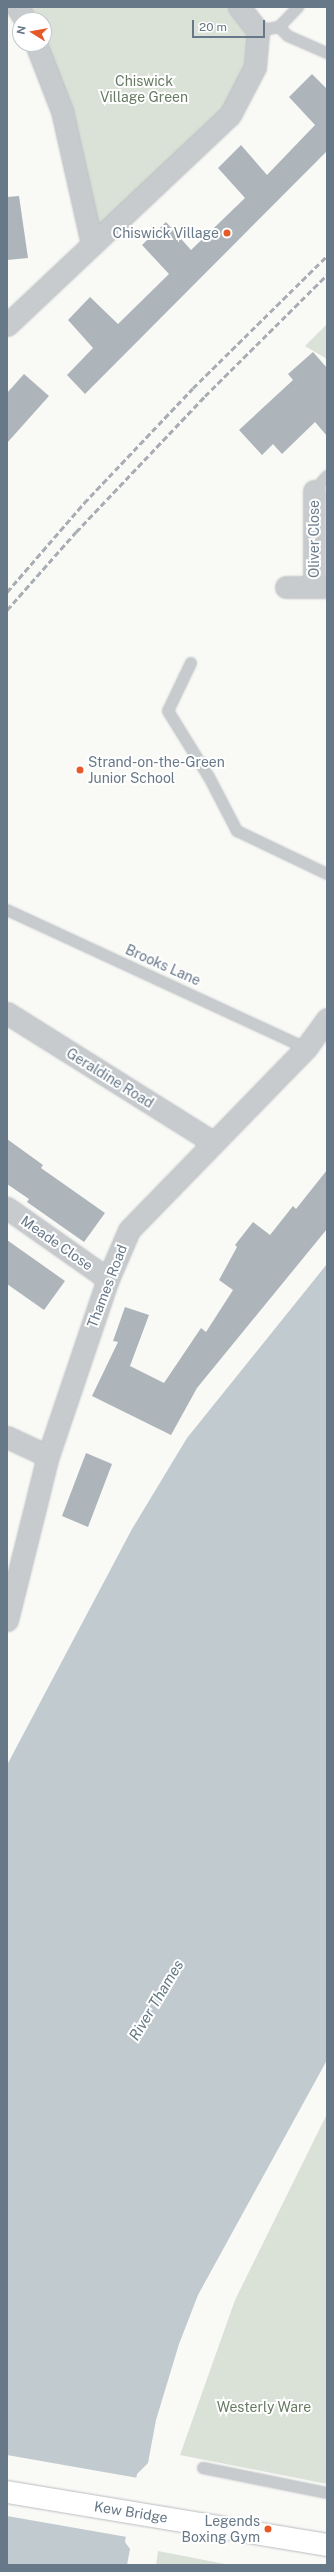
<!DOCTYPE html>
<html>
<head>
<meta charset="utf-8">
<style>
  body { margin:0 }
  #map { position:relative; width:334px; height:2572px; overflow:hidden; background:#f9f9f6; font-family:"Public Sans",sans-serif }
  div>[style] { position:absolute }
  .green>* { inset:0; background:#dae1d7 }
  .water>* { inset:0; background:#c1cacf }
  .pier>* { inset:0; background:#f9f9f6 }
  .building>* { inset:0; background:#adb5bb }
  .roads { filter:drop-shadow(0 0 1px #b9bdc0) drop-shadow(0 0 1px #b9bdc0) }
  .service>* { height:10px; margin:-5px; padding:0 5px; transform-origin:5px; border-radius:5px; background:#c7cbce }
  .minor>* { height:21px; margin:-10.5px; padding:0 10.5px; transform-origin:10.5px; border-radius:10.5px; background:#c7cbce }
  .trunk>* { height:22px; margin:-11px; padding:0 11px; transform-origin:11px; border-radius:11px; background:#fff }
  .rail>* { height:3px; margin-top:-1.5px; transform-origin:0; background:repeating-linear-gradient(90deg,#a7adb3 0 6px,transparent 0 9px) }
  .dots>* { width:11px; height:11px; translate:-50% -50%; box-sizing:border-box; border:2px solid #fff; border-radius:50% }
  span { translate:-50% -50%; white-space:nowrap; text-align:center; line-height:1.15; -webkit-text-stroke:4px #fff; paint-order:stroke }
  .park-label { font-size:14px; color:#667a62 }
  .poi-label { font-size:14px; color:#677888 }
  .right { translate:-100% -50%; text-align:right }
  .left { translate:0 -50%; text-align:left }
  .street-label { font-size:14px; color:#677888 }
  .water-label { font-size:15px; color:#637983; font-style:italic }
  .frame { position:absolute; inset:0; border:8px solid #677888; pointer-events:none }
  .north { position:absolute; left:12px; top:12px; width:40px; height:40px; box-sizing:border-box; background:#fff; border:1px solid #c2c9cf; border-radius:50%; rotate:281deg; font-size:11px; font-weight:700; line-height:16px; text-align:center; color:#677888 }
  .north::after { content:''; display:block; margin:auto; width:14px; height:18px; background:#e65a29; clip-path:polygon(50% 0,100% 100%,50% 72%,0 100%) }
  .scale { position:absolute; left:192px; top:20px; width:73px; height:18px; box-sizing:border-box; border:2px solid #677888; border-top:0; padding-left:5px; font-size:12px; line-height:14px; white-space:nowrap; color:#677888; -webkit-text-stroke:3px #fff; paint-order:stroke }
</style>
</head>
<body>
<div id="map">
  <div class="green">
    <div style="clip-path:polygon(25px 7px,244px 7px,266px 28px,232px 118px,96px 245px,44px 44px,44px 20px,31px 20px)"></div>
    <div style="clip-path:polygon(327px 324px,327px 359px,305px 346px)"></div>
    <div style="clip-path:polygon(327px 2114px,327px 2484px,180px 2455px,235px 2300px)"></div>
    <div style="clip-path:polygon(158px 2551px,230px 2565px,156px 2565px)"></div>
  </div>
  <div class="water">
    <div style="clip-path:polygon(327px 1264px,327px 2060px,198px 2295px,179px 2344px,156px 2420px,148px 2463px,137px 2474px,125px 2542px,130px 2549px,127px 2565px,7px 2565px,7px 1765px,132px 1529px,187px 1438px)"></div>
  </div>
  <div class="pier">
    <div style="clip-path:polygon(7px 2455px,138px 2478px,127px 2537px,7px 2516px)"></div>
  </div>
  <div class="building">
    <div style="clip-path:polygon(312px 74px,327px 89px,327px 151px,85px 394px,67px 375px,93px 348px,68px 320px,90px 297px,118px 324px,169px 274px,142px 245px,166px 222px,191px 250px,245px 198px,218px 168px,241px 145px,267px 175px,315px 125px,289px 97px)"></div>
    <div style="clip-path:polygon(19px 196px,28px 258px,7px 260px,7px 197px)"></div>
    <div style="clip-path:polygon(313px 352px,327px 368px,327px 436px,315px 422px,282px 454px,273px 444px,262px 455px,239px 430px,293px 380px,288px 374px)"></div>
    <div style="clip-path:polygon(24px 374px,49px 396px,7px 443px,7px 393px)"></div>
    <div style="clip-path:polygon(7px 1139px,43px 1165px,41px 1168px,105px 1213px,84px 1242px,27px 1202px,29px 1199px,7px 1184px)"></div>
    <div style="clip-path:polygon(327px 1170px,327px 1229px,197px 1388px,171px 1435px,92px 1396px,118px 1342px,113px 1341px,125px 1307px,149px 1315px,130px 1366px,164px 1383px,201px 1328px,206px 1332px,233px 1290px,219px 1280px,237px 1247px,235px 1245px,253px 1222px,270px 1235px,293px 1206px,296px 1209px)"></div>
    <div style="clip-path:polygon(7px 1240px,65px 1281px,44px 1310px,7px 1284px)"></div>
    <div style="clip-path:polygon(86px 1453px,112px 1464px,88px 1527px,62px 1516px)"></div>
  </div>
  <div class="roads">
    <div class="service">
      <div style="left:279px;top:27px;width:13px;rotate:45deg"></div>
      <div style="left:288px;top:36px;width:43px;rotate:23.6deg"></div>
      <div style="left:258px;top:31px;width:21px;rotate:-11deg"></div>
      <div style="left:279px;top:27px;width:28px;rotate:-46deg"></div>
      <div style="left:314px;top:491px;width:20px;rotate:-49deg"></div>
      <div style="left:191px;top:663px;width:53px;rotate:115.6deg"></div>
      <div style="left:168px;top:711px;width:78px;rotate:58.2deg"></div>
      <div style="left:209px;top:777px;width:61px;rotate:62.6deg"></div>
      <div style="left:237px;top:831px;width:100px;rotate:25.5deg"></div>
      <div style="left:7px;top:910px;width:329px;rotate:24.8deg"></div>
      <div style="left:203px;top:2468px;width:126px;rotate:11.4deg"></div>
    </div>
    <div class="minor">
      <div style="left:17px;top:7px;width:15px;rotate:58deg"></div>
      <div style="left:36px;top:44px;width:72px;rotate:68.8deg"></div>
      <div style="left:62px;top:111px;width:136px;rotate:77.3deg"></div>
      <div style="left:7px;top:325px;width:306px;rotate:-43.3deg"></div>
      <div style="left:230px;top:115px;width:54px;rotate:-62.5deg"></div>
      <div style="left:255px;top:67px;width:36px;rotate:-85deg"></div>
      <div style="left:258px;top:31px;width:31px;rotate:-128deg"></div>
      <div style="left:314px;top:491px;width:96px;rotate:90deg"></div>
      <div style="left:314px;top:587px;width:13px"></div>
      <div style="left:286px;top:587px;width:28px"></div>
      <div style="left:7px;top:1013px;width:244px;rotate:32.1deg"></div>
      <div style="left:7px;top:1208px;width:123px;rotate:35.1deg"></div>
      <div style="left:7px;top:1437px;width:45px;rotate:24.9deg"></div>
      <div style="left:7px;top:1620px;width:169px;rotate:-76deg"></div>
      <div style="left:48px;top:1456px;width:187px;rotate:-71.3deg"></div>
      <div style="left:108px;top:1279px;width:53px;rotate:-66.8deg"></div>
      <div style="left:129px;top:1230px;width:254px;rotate:-45.8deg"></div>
      <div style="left:306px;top:1048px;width:36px;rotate:-54deg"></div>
    </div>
    <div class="trunk">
      <div style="left:7px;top:2492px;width:324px;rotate:9.4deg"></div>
    </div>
  </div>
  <div class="rail">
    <div style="left:7px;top:592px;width:118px;rotate:-49.1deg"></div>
    <div style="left:84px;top:503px;width:158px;rotate:-46.5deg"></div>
    <div style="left:193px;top:388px;width:188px;rotate:-44.6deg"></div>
    <div style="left:7px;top:610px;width:104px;rotate:-48.5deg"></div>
    <div style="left:76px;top:532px;width:187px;rotate:-46.5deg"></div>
    <div style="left:205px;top:396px;width:172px;rotate:-44.8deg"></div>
  </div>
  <div class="dots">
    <div style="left:227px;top:233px;background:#e65a29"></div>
    <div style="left:80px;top:770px;background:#e65a29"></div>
    <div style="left:268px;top:2529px;background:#e65a29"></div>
  </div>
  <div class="park-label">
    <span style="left:144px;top:89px">Chiswick<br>Village Green</span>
    <span style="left:264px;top:2407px">Westerly Ware</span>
  </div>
  <div class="poi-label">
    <span class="right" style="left:219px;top:233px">Chiswick Village</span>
    <span class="left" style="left:88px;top:770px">Strand-on-the-Green<br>Junior School</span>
    <span class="right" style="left:260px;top:2529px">Legends<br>Boxing Gym</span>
  </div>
  <div class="street-label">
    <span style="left:314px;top:539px;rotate:-90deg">Oliver Close</span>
    <span style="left:163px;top:965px;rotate:24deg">Brooks Lane</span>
    <span style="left:110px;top:1078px;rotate:32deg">Geraldine Road</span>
    <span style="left:57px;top:1243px;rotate:35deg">Meade Close</span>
    <span style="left:107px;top:1286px;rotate:-69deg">Thames Road</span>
    <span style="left:131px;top:2512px;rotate:9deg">Kew Bridge</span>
  </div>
  <div class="water-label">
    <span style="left:156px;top:2000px;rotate:-59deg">River Thames</span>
  </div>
  <div class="frame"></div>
  <div class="north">N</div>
  <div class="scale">20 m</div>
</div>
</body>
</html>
